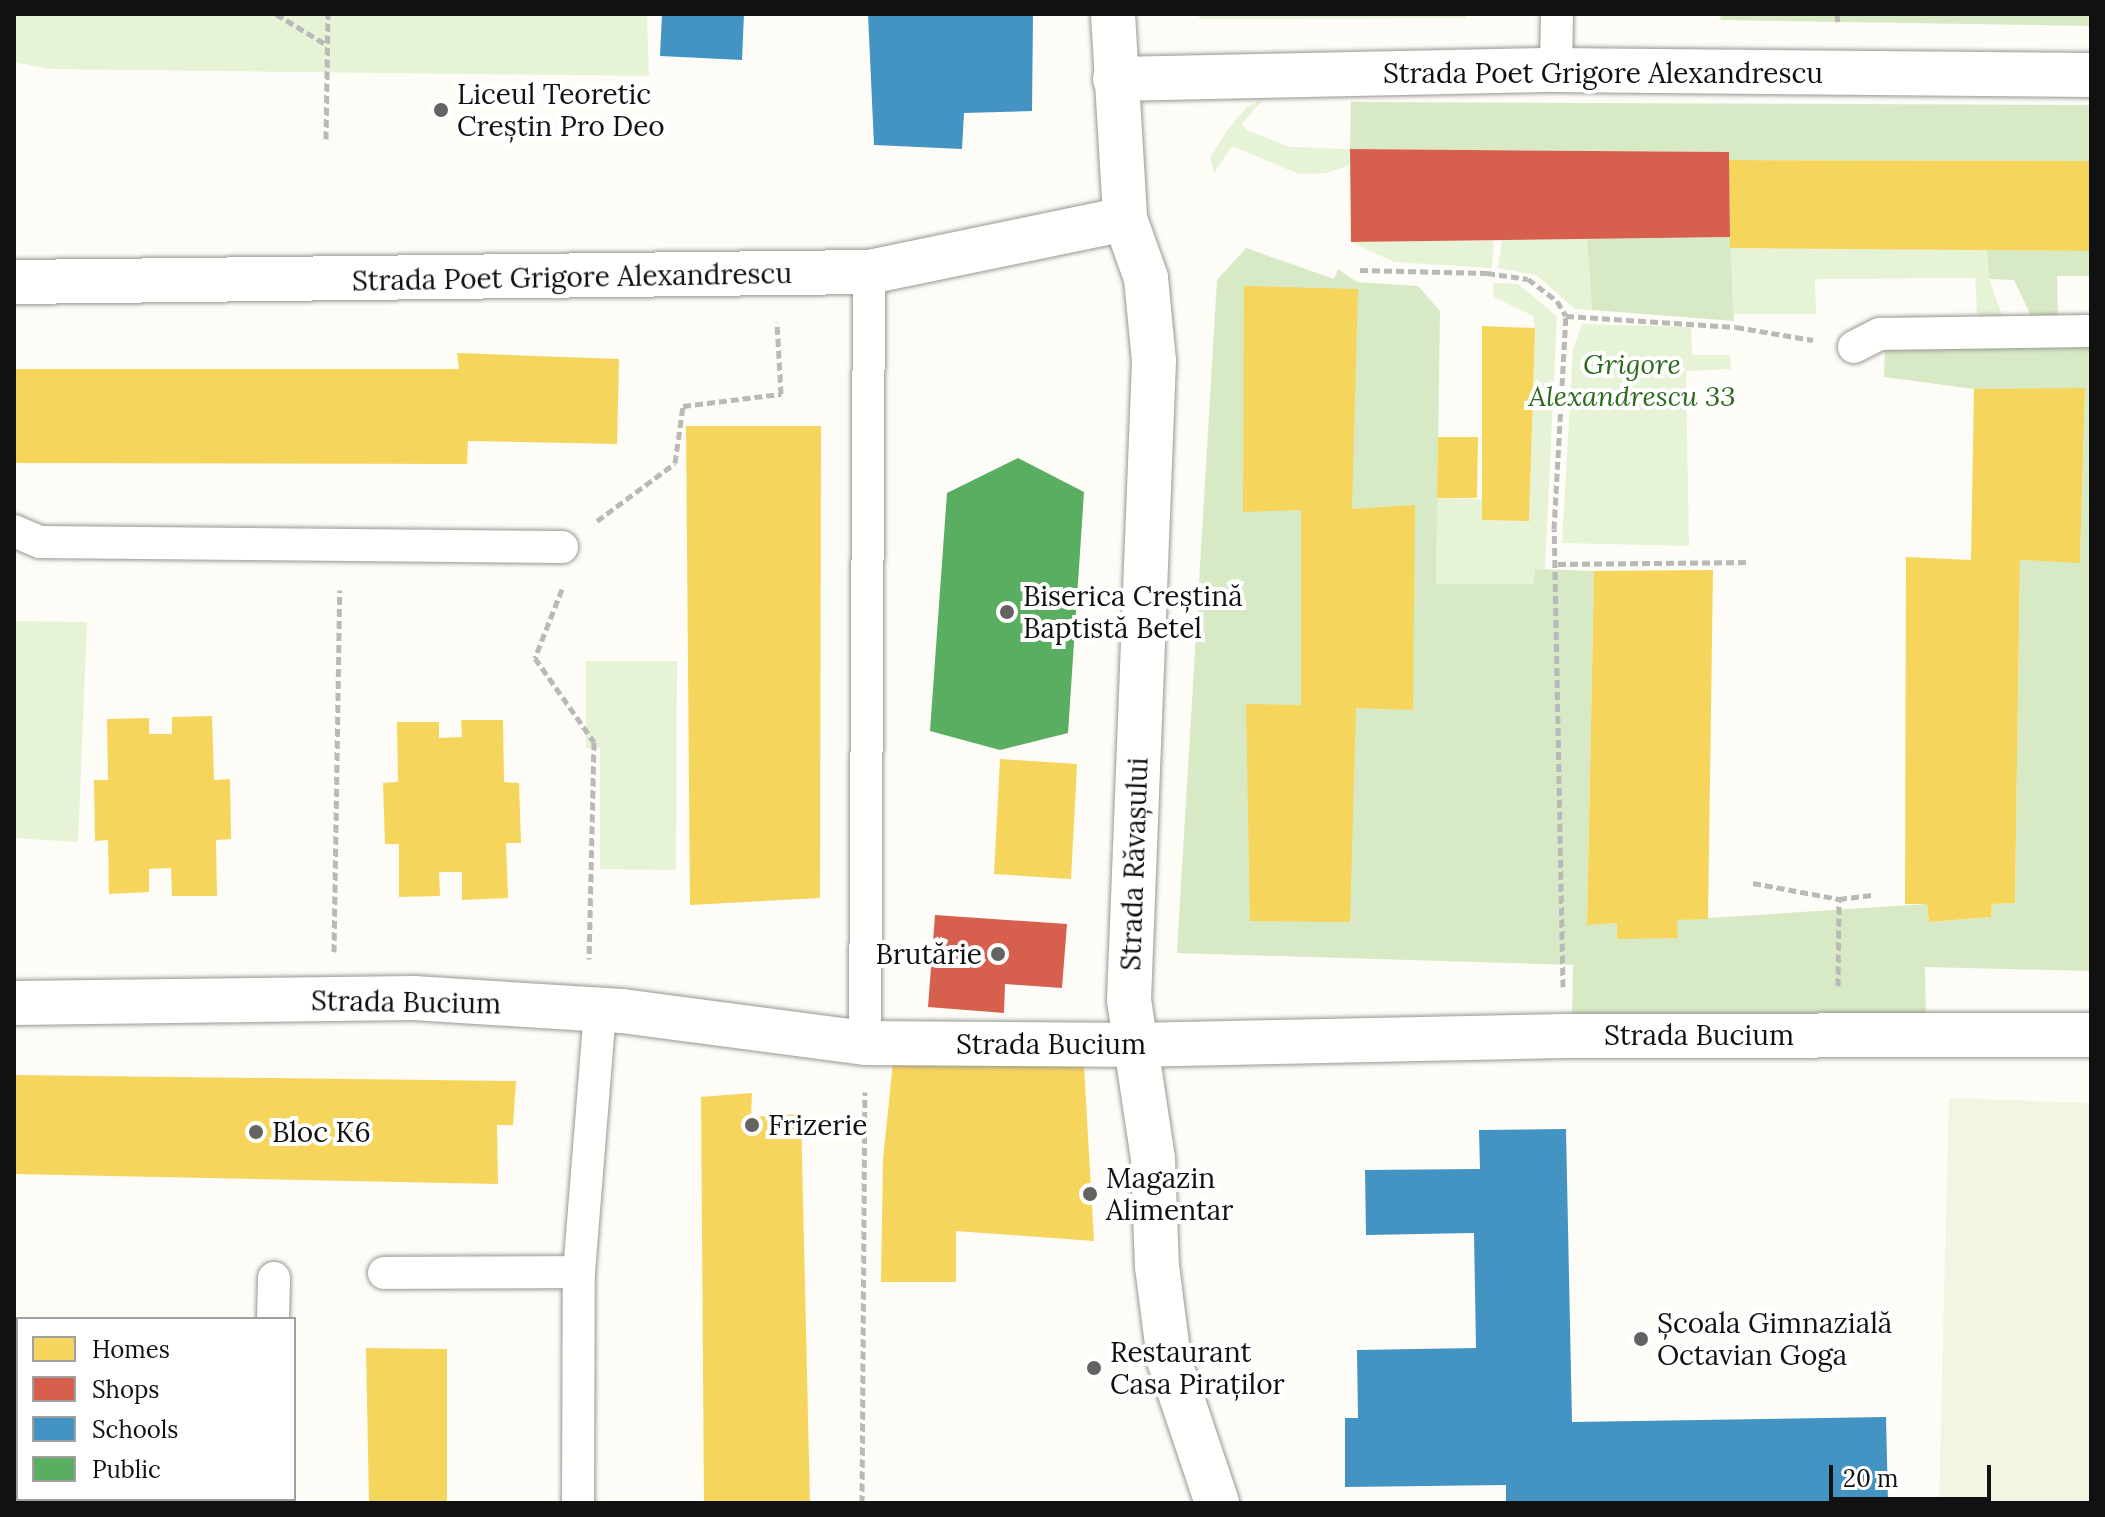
<!DOCTYPE html>
<html>
<head>
<meta charset="utf-8">
<style>
  body { margin:0 }
  #map { position:relative; width:2105px; height:1517px; overflow:hidden; background:#fdfcf7; font-family:Lora,serif }
  div>[style] { position:absolute }
  .green>* { inset:0; background:#e7f3d7 }
  .forest>* { inset:0; background:#d8eac5 }
  .pitch>* { inset:0; background:#f0f6e1 }
  .homes>* { inset:0; background:#f6d55c }
  .shops>* { inset:0; background:#d6604d }
  .schools>* { inset:0; background:#4393c3 }
  .public>* { inset:0; background:#5aae61 }
  .path>* { height:5px; margin-top:-2.5px; transform-origin:0; background:repeating-linear-gradient(90deg,#b9b9b8 0 8px,transparent 0 12px) }
  .roads { filter:drop-shadow(0 0 2px #979795) drop-shadow(0 0 2px #979795) }
  .service>* { height:32px; margin:-16px; padding:0 16px; transform-origin:16px; border-radius:16px; background:#fffffe }
  .minor>* { height:44px; margin:-22px; padding:0 22px; transform-origin:22px; border-radius:22px; background:#fffffe }
  .dots>* { width:22px; height:22px; translate:-50% -50%; box-sizing:border-box; border:4px solid #fff; border-radius:50% }
  span { translate:-50% -50%; white-space:nowrap; text-align:center; line-height:1.15; -webkit-text-stroke:8px #fff; paint-order:stroke }
  .street-label { font-size:28px; color:#111 }
  .poi-label { font-size:28px; color:#111 }
  .left { translate:0 -50%; text-align:left }
  .right { translate:-100% -50%; text-align:right }
  .park-label { font-size:28px; color:#2f6b1f; font-style:italic }
  .frame { position:absolute; inset:0; border:16px solid #111; pointer-events:none }
  .legend { position:absolute; left:16px; top:1317px; width:280px; height:184px; box-sizing:border-box; background:#fff; border:2px solid #a0a0a0; margin:0; padding:10px 14px; list-style:none; font-size:24px; color:#111 }
  .legend li { display:flex; align-items:center; gap:16px; height:40px }
  .legend b { width:40px; border:2px solid #a0a0a0 }
  .scale { position:absolute; left:1829px; top:1465px; width:162px; height:36px; box-sizing:border-box; border:4px solid #111; border-top:0; padding-left:10px; font-size:24px; line-height:28px; white-space:nowrap; color:#111; -webkit-text-stroke:6px #fff; paint-order:stroke }
</style>
</head>
<body>
<div id="map">
  <div class="green">
    <div style="clip-path:polygon(14px 14px,647px 14px,649px 76px,50px 69px,14px 62px)"></div>
    <div style="clip-path:polygon(1193px 14px,1466px 14px,1466px 18px,1203px 19px)"></div>
    <div style="clip-path:polygon(1264px 99px,1242px 123px,1246px 130px,1290px 147px,1350px 149px,1350px 165px,1327px 173px,1299px 174px,1232px 146px,1214px 173px,1210px 157px,1229px 128px,1247px 107px)"></div>
    <div style="clip-path:polygon(1587px 239px,1592px 310px,1575px 309px,1536px 275px,1498px 268px,1502px 240px)"></div>
    <div style="clip-path:polygon(1494px 240px,1492px 268px,1394px 262px,1351px 242px)"></div>
    <div style="clip-path:polygon(1730px 248px,1987px 250px,1989px 279px,2006px 327px,1978px 329px,1975px 278px,1815px 279px,1816px 314px,1734px 314px)"></div>
    <div style="clip-path:polygon(1493px 283px,1518px 284px,1557px 316px,1545px 571px,1535px 569px,1533px 584px,1436px 584px,1437px 498px,1483px 499px,1483px 520px,1529px 521px,1535px 328px,1533px 316px,1494px 297px)"></div>
    <div style="clip-path:polygon(1582px 324px,1691px 327px,1692px 355px,1730px 355px,1731px 369px,1686px 371px,1689px 546px,1562px 543px,1573px 349px)"></div>
    <div style="clip-path:polygon(14px 621px,87px 622px,78px 842px,14px 838px)"></div>
    <div style="clip-path:polygon(586px 661px,677px 661px,676px 870px,600px 869px,600px 748px,586px 748px)"></div>
  </div>
  <div class="forest">
    <div style="clip-path:polygon(1721px 14px,2091px 14px,2091px 26px,1720px 20px)"></div>
    <div style="clip-path:polygon(1351px 102px,2091px 105px,2091px 161px,1729px 160px,1728px 152px,1350px 149px)"></div>
    <div style="clip-path:polygon(1730px 237px,1734px 321px,1592px 310px,1587px 239px)"></div>
    <div style="clip-path:polygon(1246px 248px,1334px 279px,1338px 269px,1357px 282px,1418px 286px,1440px 311px,1436px 584px,1533px 584px,1535px 569px,1594px 571px,1587px 925px,1617px 923px,1617px 939px,1677px 920px,1927px 904px,1929px 922px,1991px 917px,1992px 904px,2015px 903px,2020px 560px,2080px 562px,2085px 389px,1974px 389px,1884px 377px,1885px 344px,2091px 339px,2091px 971px,1925px 967px,1926px 1022px,1572px 1024px,1573px 965px,1177px 953px,1217px 280px)"></div>
    <div style="clip-path:polygon(1987px 250px,2091px 251px,2091px 276px,2057px 276px,2058px 326px,2036px 326px,2014px 280px,1989px 279px)"></div>
  </div>
  <div class="pitch">
    <div style="clip-path:polygon(1949px 1098px,2091px 1103px,2091px 1503px,1939px 1503px)"></div>
  </div>
  <div class="homes">
    <div style="clip-path:polygon(1729px 160px,2091px 161px,2091px 251px,1730px 248px)"></div>
    <div style="clip-path:polygon(1244px 286px,1358px 289px,1352px 509px,1415px 505px,1413px 710px,1356px 708px,1350px 922px,1250px 921px,1246px 704px,1301px 705px,1301px 510px,1243px 512px)"></div>
    <div style="clip-path:polygon(1482px 326px,1535px 328px,1529px 521px,1482px 520px)"></div>
    <div style="clip-path:polygon(457px 353px,619px 359px,617px 444px,468px 441px,467px 464px,14px 463px,14px 369px,459px 369px)"></div>
    <div style="clip-path:polygon(2085px 388px,2080px 563px,2020px 560px,2015px 903px,1992px 904px,1991px 917px,1929px 922px,1927px 904px,1905px 904px,1906px 557px,1971px 560px,1974px 389px)"></div>
    <div style="clip-path:polygon(686px 426px,821px 426px,820px 898px,690px 905px)"></div>
    <div style="clip-path:polygon(1438px 437px,1478px 437px,1477px 498px,1437px 498px)"></div>
    <div style="clip-path:polygon(1713px 570px,1708px 919px,1677px 920px,1678px 938px,1617px 939px,1617px 923px,1587px 925px,1594px 571px)"></div>
    <div style="clip-path:polygon(212px 716px,214px 780px,230px 779px,231px 839px,216px 840px,217px 896px,172px 896px,171px 868px,149px 869px,149px 892px,109px 894px,108px 840px,95px 841px,94px 780px,108px 780px,107px 719px,149px 718px,149px 734px,172px 734px,172px 717px)"></div>
    <div style="clip-path:polygon(461px 720px,503px 720px,504px 782px,519px 783px,521px 843px,506px 843px,508px 898px,462px 900px,462px 872px,439px 872px,440px 896px,399px 897px,399px 844px,385px 844px,383px 783px,398px 782px,397px 722px,439px 722px,439px 738px,462px 737px)"></div>
    <div style="clip-path:polygon(1000px 759px,1077px 764px,1071px 879px,994px 874px)"></div>
    <div style="clip-path:polygon(893px 1062px,1084px 1066px,1094px 1241px,956px 1231px,956px 1282px,881px 1282px,883px 1160px)"></div>
    <div style="clip-path:polygon(14px 1075px,516px 1081px,513px 1125px,497px 1125px,498px 1184px,14px 1174px)"></div>
    <div style="clip-path:polygon(752px 1093px,751px 1117px,801px 1114px,810px 1503px,704px 1503px,701px 1097px)"></div>
    <div style="clip-path:polygon(366px 1348px,447px 1349px,447px 1503px,369px 1503px)"></div>
    <div style="clip-path:polygon(70px 1499px,154px 1499px,154px 1503px,70px 1503px)"></div>
  </div>
  <div class="shops">
    <div style="clip-path:polygon(1350px 149px,1729px 152px,1730px 237px,1351px 242px)"></div>
    <div style="clip-path:polygon(935px 915px,1067px 924px,1062px 988px,1005px 984px,1004px 1013px,928px 1007px)"></div>
  </div>
  <div class="schools">
    <div style="clip-path:polygon(662px 14px,744px 14px,742px 60px,660px 56px)"></div>
    <div style="clip-path:polygon(868px 14px,1033px 14px,1032px 111px,964px 113px,962px 149px,874px 145px)"></div>
    <div style="clip-path:polygon(1566px 1129px,1572px 1422px,1886px 1417px,1888px 1503px,1506px 1503px,1506px 1485px,1345px 1487px,1345px 1418px,1358px 1418px,1357px 1350px,1476px 1348px,1474px 1233px,1366px 1235px,1365px 1170px,1480px 1169px,1479px 1130px)"></div>
  </div>
  <div class="public">
    <div style="clip-path:polygon(1018px 458px,1084px 492px,1068px 733px,1000px 750px,930px 731px,947px 493px)"></div>
  </div>
  <div class="path">
    <div style="left:276px;top:14px;width:60px;rotate:31.3deg"></div>
    <div style="left:1837px;top:14px;width:8px;rotate:83deg"></div>
    <div style="left:326px;top:139px;width:125px;rotate:-89.1deg"></div>
    <div style="left:1360px;top:270px;width:127px;rotate:1.4deg"></div>
    <div style="left:1487px;top:273px;width:41px;rotate:8.3deg"></div>
    <div style="left:1528px;top:279px;width:36px;rotate:37deg"></div>
    <div style="left:1557px;top:301px;width:17px;rotate:59deg"></div>
    <div style="left:1566px;top:316px;width:170px;rotate:3.7deg"></div>
    <div style="left:1736px;top:327px;width:78px;rotate:9.6deg"></div>
    <div style="left:597px;top:521px;width:97px;rotate:-36.6deg"></div>
    <div style="left:675px;top:463px;width:58px;rotate:-82deg"></div>
    <div style="left:683px;top:406px;width:99px;rotate:-7deg"></div>
    <div style="left:781px;top:394px;width:72px;rotate:-93.2deg"></div>
    <div style="left:1558px;top:564px;width:191px;rotate:-0.6deg"></div>
    <div style="left:562px;top:589px;width:74px;rotate:111.4deg"></div>
    <div style="left:535px;top:658px;width:103px;rotate:54.9deg"></div>
    <div style="left:594px;top:742px;width:217px;rotate:91.3deg"></div>
    <div style="left:1753px;top:883px;width:87px;rotate:10.5deg"></div>
    <div style="left:1839px;top:899px;width:35px;rotate:-7deg"></div>
    <div style="left:334px;top:952px;width:362px;rotate:-89.1deg"></div>
    <div style="left:1838px;top:986px;width:87px;rotate:-89.3deg"></div>
    <div style="left:1563px;top:987px;width:458px;rotate:-91.1deg"></div>
    <div style="left:1554px;top:529px;width:213px;rotate:-86.8deg"></div>
    <div style="left:862px;top:1503px;width:411px;rotate:-89.6deg"></div>
  </div>
  <div class="roads">
    <div class="service">
      <div style="left:1556px;top:70px;width:56px;rotate:-89deg"></div>
      <div style="left:1854px;top:347px;width:29px;rotate:-27deg"></div>
      <div style="left:1880px;top:334px;width:211px;rotate:-0.8deg"></div>
      <div style="left:14px;top:531px;width:28px;rotate:23deg"></div>
      <div style="left:40px;top:542px;width:522px;rotate:0.55deg"></div>
      <div style="left:865px;top:1043px;width:771px;rotate:-89.7deg"></div>
      <div style="left:384px;top:1273px;width:195px;rotate:-0.3deg"></div>
      <div style="left:273px;top:1319px;width:41px;rotate:-88.6deg"></div>
      <div style="left:272px;top:1503px;width:4px;rotate:-90deg"></div>
      <div style="left:578px;top:1503px;width:231px;rotate:-89.8deg"></div>
      <div style="left:579px;top:1272px;width:263px;rotate:-85.4deg"></div>
    </div>
    <div class="minor">
      <div style="left:1113px;top:14px;width:205px;rotate:86.6deg"></div>
      <div style="left:1125px;top:219px;width:63px;rotate:70.4deg"></div>
      <div style="left:1146px;top:278px;width:83px;rotate:84.5deg"></div>
      <div style="left:1154px;top:361px;width:639px;rotate:92.24deg"></div>
      <div style="left:1129px;top:1000px;width:161px;rotate:81.4deg"></div>
      <div style="left:1153px;top:1159px;width:107px;rotate:87.9deg"></div>
      <div style="left:1157px;top:1266px;width:95px;rotate:82.7deg"></div>
      <div style="left:1169px;top:1360px;width:151px;rotate:71.4deg"></div>
      <div style="left:1115px;top:79px;width:441px;rotate:-1.2deg"></div>
      <div style="left:1556px;top:70px;width:535px;rotate:0.54deg"></div>
      <div style="left:14px;top:282px;width:855px;rotate:-0.67deg"></div>
      <div style="left:869px;top:272px;width:261px;rotate:-11.7deg"></div>
      <div style="left:14px;top:1003px;width:400px;rotate:-0.7deg"></div>
      <div style="left:414px;top:998px;width:208px;rotate:3.6deg"></div>
      <div style="left:622px;top:1011px;width:245px;rotate:7.5deg"></div>
      <div style="left:865px;top:1043px;width:267px;rotate:0.4deg"></div>
      <div style="left:1132px;top:1045px;width:432px;rotate:-1.2deg"></div>
      <div style="left:1564px;top:1036px;width:527px;rotate:-0.11deg"></div>
    </div>
  </div>
  <div class="dots">
    <div style="left:441px;top:110px;background:#646362"></div>
    <div style="left:1007px;top:612px;background:#646362"></div>
    <div style="left:998px;top:954px;background:#646362"></div>
    <div style="left:752px;top:1125px;background:#646362"></div>
    <div style="left:256px;top:1132px;background:#646362"></div>
    <div style="left:1090px;top:1194px;background:#646362"></div>
    <div style="left:1641px;top:1339px;background:#646362"></div>
    <div style="left:1094px;top:1368px;background:#646362"></div>
  </div>
  <div class="street-label">
    <span style="left:1603px;top:73px">Strada Poet Grigore Alexandrescu</span>
    <span style="left:572px;top:277px;rotate:-1deg">Strada Poet Grigore Alexandrescu</span>
    <span style="left:1134px;top:864px;rotate:-88deg">Strada Răvașului</span>
    <span style="left:406px;top:1002px;rotate:1deg">Strada Bucium</span>
    <span style="left:1699px;top:1035px">Strada Bucium</span>
    <span style="left:1051px;top:1044px">Strada Bucium</span>
  </div>
  <div class="poi-label">
    <span class="left" style="left:457px;top:110px">Liceul Teoretic<br>Creștin Pro Deo</span>
    <span class="left" style="left:1023px;top:612px">Biserica Creștină<br>Baptistă Betel</span>
    <span class="right" style="left:982px;top:954px">Brutărie</span>
    <span class="left" style="left:768px;top:1125px">Frizerie</span>
    <span class="left" style="left:272px;top:1132px">Bloc K6</span>
    <span class="left" style="left:1106px;top:1194px">Magazin<br>Alimentar</span>
    <span class="left" style="left:1657px;top:1339px">Școala Gimnazială<br>Octavian Goga</span>
    <span class="left" style="left:1110px;top:1368px">Restaurant<br>Casa Piraților</span>
  </div>
  <div class="park-label">
    <span style="left:1632px;top:380px">Grigore<br>Alexandrescu 33</span>
  </div>
  <div class="frame"></div>
  <ul class="legend">
  <li><b style="height:22px;background:#f6d55c"></b>Homes</li>
  <li><b style="height:22px;background:#d6604d"></b>Shops</li>
  <li><b style="height:22px;background:#4393c3"></b>Schools</li>
  <li><b style="height:22px;background:#5aae61"></b>Public</li>
  </ul>
  <div class="scale">20 m</div>
</div>
</body>
</html>
